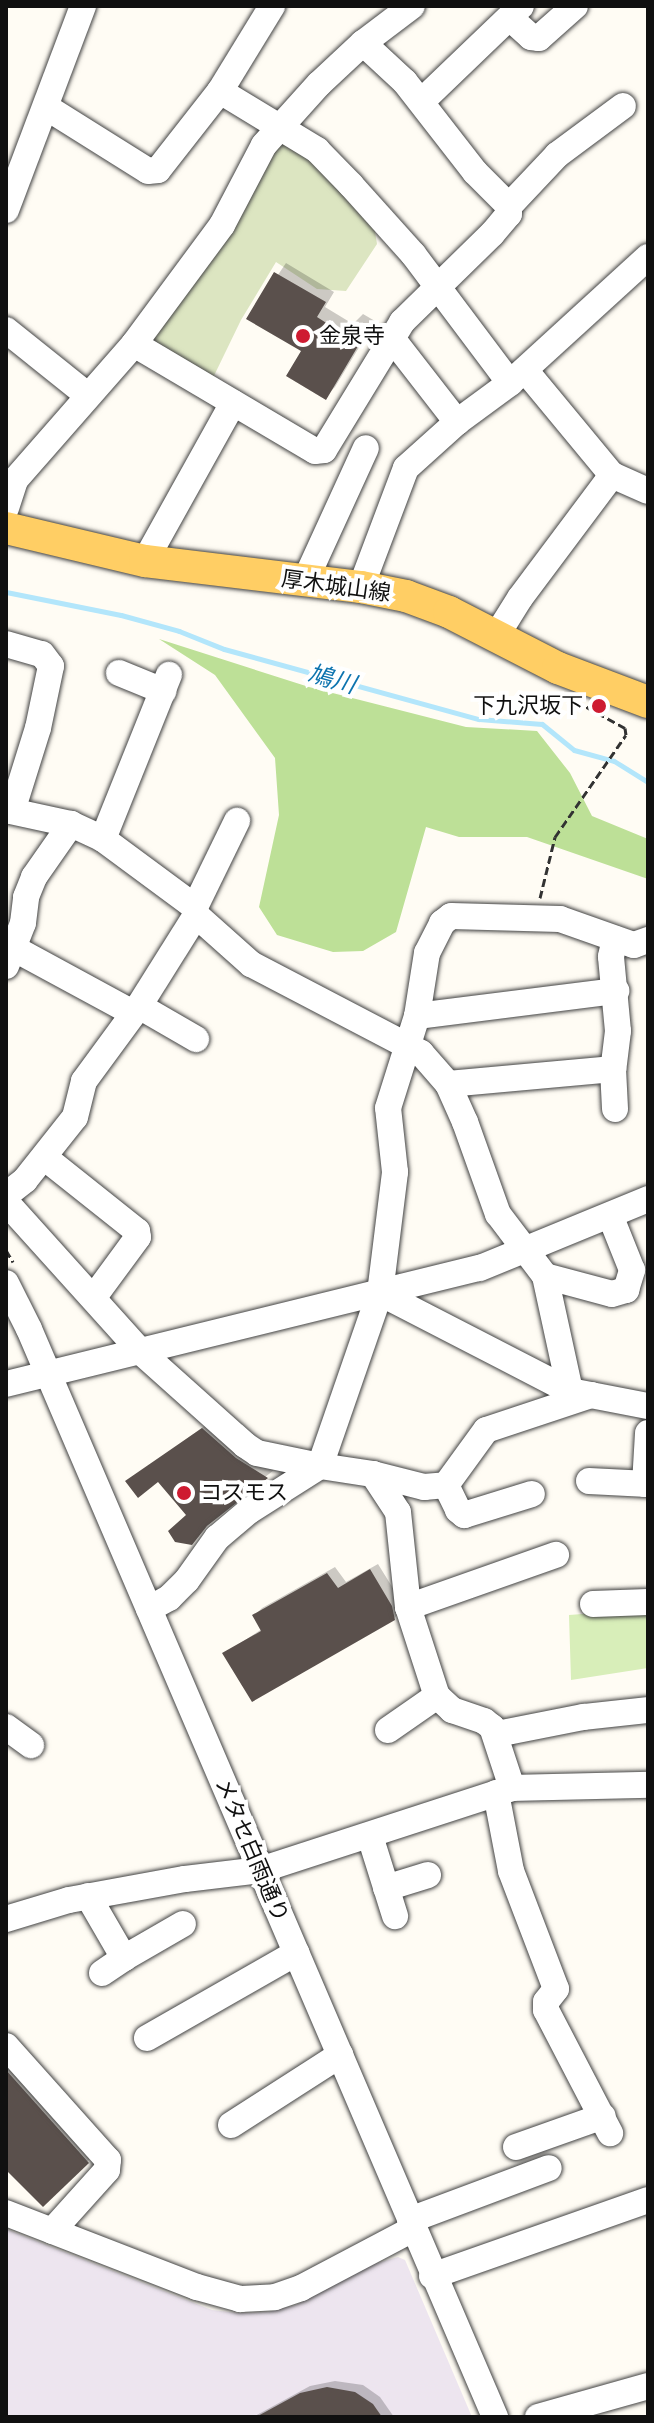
<!DOCTYPE html>
<html>
<head>
<meta charset="utf-8">
<style>
  body { margin:0 }
  #map { position:relative; width:654px; height:2423px; overflow:hidden; background:#fffcf4; font-family:"Source Serif 4","Noto Sans JP",serif }
  div>[style] { position:absolute }
  .industrial>* { inset:0; background:#ede5ef }
  .green>* { inset:0; background:#d8eeb9 }
  .forest>* { inset:0; background:#bde097 }
  .cemetery>* { inset:0; background:#dce5c1 }
  .shadow>* { inset:0; background:#0003 }
  .stream>* { height:5px; margin:-2.5px; padding:0 2.5px; transform-origin:2.5px; border-radius:2.5px; background:#b3e6fb }
  .building>* { inset:0; background:#5a504c }
  .path>* { height:3px; margin-top:-1.5px; transform-origin:0; background:repeating-linear-gradient(90deg,#323232 0 8px,transparent 0 12px) }
  .roads { filter:drop-shadow(0 0 2px #434343) drop-shadow(0 0 2px #434343) }
  .minor>* { height:26px; margin:-13px; padding:0 13px; transform-origin:13px; border-radius:13px; background:#fff }
  .major>* { height:32px; margin:-16px; padding:0 16px; transform-origin:16px; border-radius:16px; background:#ffce64 }
  .dots>* { width:22px; height:22px; translate:-50% -50%; box-sizing:border-box; border:4px solid #fff; border-radius:50% }
  span { translate:-50% -50%; white-space:nowrap; text-align:center; line-height:1.15; -webkit-text-stroke:8px #fff; paint-order:stroke }
  .poi-label { font-size:22px; color:#101010 }
  .left { translate:0 -50%; text-align:left }
  .right { translate:-100% -50%; text-align:right }
  .street-label { font-size:22px; color:#101010 }
  .water-label { font-size:24px; color:#0d74af; font-style:italic }
  .frame { position:absolute; inset:0; border:8px solid #101010; pointer-events:none }
</style>
</head>
<body>
<div id="map">
  <div class="industrial">
    <div style="clip-path:polygon(6px 2229px,212px 2310px,238px 2313px,268px 2312px,296px 2305px,374px 2264px,398px 2257px,405px 2260px,472px 2417px,6px 2417px)"></div>
  </div>
  <div class="green">
    <div style="clip-path:polygon(648px 1609px,648px 1668px,571px 1680px,569px 1615px)"></div>
  </div>
  <div class="forest">
    <div style="clip-path:polygon(159px 639px,309px 687px,466px 727px,537px 731px,570px 773px,592px 816px,648px 839px,648px 879px,527px 837px,459px 837px,426px 827px,396px 932px,363px 951px,333px 952px,277px 935px,259px 907px,279px 815px,275px 758px,215px 675px)"></div>
  </div>
  <div class="cemetery">
    <div style="clip-path:polygon(287px 135px,373px 220px,377px 244px,346px 291px,317px 289px,276px 262px,241px 320px,210px 384px,145px 339px,270px 147px)"></div>
  </div>
  <div class="shadow">
    <div style="clip-path:polygon(286px 263px,334px 292px,325px 307px,353px 324px,363px 314px,375px 321px,335px 387px,325px 397px,304px 351px,249px 318px)"></div>
    <div style="clip-path:polygon(210px 1422px,244px 1451px,274px 1470px,210px 1520px,189px 1514px,159px 1480px,128px 1481px)"></div>
    <div style="clip-path:polygon(378px 1564px,399px 1598px,402px 1611px,394px 1618px,225px 1653px,262px 1629px,254px 1616px,262px 1608px,335px 1567px,346px 1582px)"></div>
    <div style="clip-path:polygon(6px 2051px,97px 2152px,43px 2205px,6px 2167px)"></div>
    <div style="clip-path:polygon(335px 2381px,363px 2385px,380px 2397px,394px 2417px,253px 2417px,310px 2386px)"></div>
  </div>
  <div class="stream">
    <div style="left:6px;top:592px;width:117px;rotate:11.3deg"></div>
    <div style="left:121px;top:615px;width:60px;rotate:15.4deg"></div>
    <div style="left:179px;top:631px;width:48px;rotate:21.8deg"></div>
    <div style="left:224px;top:649px;width:264px;rotate:15.4deg"></div>
    <div style="left:479px;top:719px;width:63px;rotate:4.5deg"></div>
    <div style="left:542px;top:724px;width:41px;rotate:39.1deg"></div>
    <div style="left:574px;top:750px;width:41px;rotate:15.4deg"></div>
    <div style="left:614px;top:761px;width:40px;rotate:32deg"></div>
  </div>
  <div class="building">
    <div style="clip-path:polygon(274px 272px,326px 302px,317px 317px,345px 335px,352px 323px,367px 331px,326px 400px,286px 376px,301px 351px,246px 319px)"></div>
    <div style="clip-path:polygon(202px 1428px,236px 1458px,268px 1478px,207px 1526px,192px 1545px,175px 1542px,168px 1531px,186px 1515px,158px 1482px,138px 1498px,125px 1481px)"></div>
    <div style="clip-path:polygon(370px 1569px,392px 1606px,395px 1620px,252px 1702px,222px 1653px,261px 1631px,252px 1615px,327px 1573px,338px 1588px)"></div>
    <div style="clip-path:polygon(6px 2070px,89px 2163px,43px 2207px,6px 2170px)"></div>
    <div style="clip-path:polygon(327px 2387px,355px 2392px,373px 2404px,382px 2417px,256px 2417px,300px 2393px)"></div>
  </div>
  <div class="path">
    <div style="left:540px;top:898px;width:63px;rotate:-76.2deg"></div>
    <div style="left:555px;top:837px;width:124px;rotate:-55.2deg"></div>
    <div style="left:626px;top:735px;width:7px;rotate:-98deg"></div>
    <div style="left:625px;top:728px;width:46px;rotate:-151.2deg"></div>
    <div style="left:6px;top:1250px;width:14px;rotate:60deg"></div>
  </div>
  <div class="roads">
    <div class="minor">
      <div style="left:510px;top:18px;width:28px;rotate:42deg"></div>
      <div style="left:531px;top:37px;width:8px;rotate:7deg"></div>
      <div style="left:539px;top:38px;width:48px;rotate:-41.6deg"></div>
      <div style="left:363px;top:43px;width:57px;rotate:42.9deg"></div>
      <div style="left:405px;top:82px;width:114px;rotate:52.1deg"></div>
      <div style="left:475px;top:172px;width:48px;rotate:45deg"></div>
      <div style="left:220px;top:91px;width:114px;rotate:31.3deg"></div>
      <div style="left:317px;top:150px;width:49px;rotate:45.8deg"></div>
      <div style="left:351px;top:185px;width:93px;rotate:48.1deg"></div>
      <div style="left:413px;top:254px;width:161px;rotate:53.1deg"></div>
      <div style="left:422px;top:101px;width:137px;rotate:-43.8deg"></div>
      <div style="left:46px;top:107px;width:120px;rotate:32.1deg"></div>
      <div style="left:148px;top:171px;width:10px;rotate:-6deg"></div>
      <div style="left:158px;top:170px;width:100px;rotate:-51.9deg"></div>
      <div style="left:220px;top:91px;width:100px;rotate:-58.5deg"></div>
      <div style="left:6px;top:210px;width:218px;rotate:-69.3deg"></div>
      <div style="left:6px;top:330px;width:104px;rotate:38.7deg"></div>
      <div style="left:391px;top:337px;width:108px;rotate:52.2deg"></div>
      <div style="left:134px;top:344px;width:210px;rotate:30.6deg"></div>
      <div style="left:315px;top:451px;width:9px;rotate:-6deg"></div>
      <div style="left:324px;top:450px;width:150px;rotate:-58.6deg"></div>
      <div style="left:402px;top:322px;width:126px;rotate:-44.4deg"></div>
      <div style="left:492px;top:234px;width:26px;rotate:-50deg"></div>
      <div style="left:509px;top:214px;width:8px;rotate:-90deg"></div>
      <div style="left:509px;top:206px;width:70px;rotate:-46.7deg"></div>
      <div style="left:557px;top:155px;width:82px;rotate:-36.6deg"></div>
      <div style="left:525px;top:370px;width:136px;rotate:50.4deg"></div>
      <div style="left:612px;top:475px;width:39px;rotate:24deg"></div>
      <div style="left:6px;top:508px;width:29px;rotate:-72deg"></div>
      <div style="left:15px;top:480px;width:181px;rotate:-48.8deg"></div>
      <div style="left:134px;top:344px;width:148px;rotate:-53.5deg"></div>
      <div style="left:222px;top:225px;width:90px;rotate:-62.3deg"></div>
      <div style="left:264px;top:145px;width:82px;rotate:-48deg"></div>
      <div style="left:319px;top:84px;width:60px;rotate:-43deg"></div>
      <div style="left:363px;top:43px;width:61px;rotate:-37.1deg"></div>
      <div style="left:145px;top:561px;width:181px;rotate:-60.9deg"></div>
      <div style="left:305px;top:581px;width:146px;rotate:-65.4deg"></div>
      <div style="left:361px;top:587px;width:127px;rotate:-69.3deg"></div>
      <div style="left:406px;top:468px;width:69px;rotate:-42deg"></div>
      <div style="left:457px;top:422px;width:66px;rotate:-36.3deg"></div>
      <div style="left:510px;top:383px;width:187px;rotate:-42.4deg"></div>
      <div style="left:495px;top:638px;width:47px;rotate:-58deg"></div>
      <div style="left:520px;top:598px;width:154px;rotate:-53.2deg"></div>
      <div style="left:6px;top:644px;width:37px;rotate:16deg"></div>
      <div style="left:42px;top:654px;width:15px;rotate:53deg"></div>
      <div style="left:51px;top:666px;width:63px;rotate:101.8deg"></div>
      <div style="left:38px;top:728px;width:87px;rotate:107.4deg"></div>
      <div style="left:119px;top:673px;width:48px;rotate:22.2deg"></div>
      <div style="left:6px;top:810px;width:66px;rotate:12.2deg"></div>
      <div style="left:71px;top:824px;width:35px;rotate:25deg"></div>
      <div style="left:103px;top:839px;width:114px;rotate:36.5deg"></div>
      <div style="left:195px;top:907px;width:8px;rotate:83deg"></div>
      <div style="left:196px;top:915px;width:74px;rotate:41.7deg"></div>
      <div style="left:251px;top:964px;width:192px;rotate:27.6deg"></div>
      <div style="left:421px;top:1053px;width:41px;rotate:48.9deg"></div>
      <div style="left:448px;top:1084px;width:42px;rotate:65.9deg"></div>
      <div style="left:465px;top:1122px;width:98px;rotate:70.3deg"></div>
      <div style="left:498px;top:1214px;width:78px;rotate:52.8deg"></div>
      <div style="left:545px;top:1276px;width:118px;rotate:77.7deg"></div>
      <div style="left:570px;top:1391px;width:79px;rotate:10.9deg"></div>
      <div style="left:103px;top:839px;width:177px;rotate:-68.1deg"></div>
      <div style="left:195px;top:907px;width:96px;rotate:-64deg"></div>
      <div style="left:615px;top:939px;width:18px;rotate:103deg"></div>
      <div style="left:611px;top:957px;width:74px;rotate:84.6deg"></div>
      <div style="left:618px;top:1031px;width:38px;rotate:97deg"></div>
      <div style="left:613px;top:1069px;width:40px;rotate:87.1deg"></div>
      <div style="left:15px;top:949px;width:134px;rotate:28.5deg"></div>
      <div style="left:6px;top:966px;width:46px;rotate:-68.4deg"></div>
      <div style="left:23px;top:923px;width:26px;rotate:-83deg"></div>
      <div style="left:26px;top:897px;width:22px;rotate:-68deg"></div>
      <div style="left:34px;top:877px;width:65px;rotate:-55.1deg"></div>
      <div style="left:139px;top:1006px;width:66px;rotate:30.1deg"></div>
      <div style="left:417px;top:1016px;width:201px;rotate:-7.2deg"></div>
      <div style="left:448px;top:1084px;width:166px;rotate:-5.2deg"></div>
      <div style="left:44px;top:1157px;width:119px;rotate:38.5deg"></div>
      <div style="left:137px;top:1231px;width:6px;rotate:81deg"></div>
      <div style="left:138px;top:1237px;width:74px;rotate:126.3deg"></div>
      <div style="left:6px;top:1195px;width:24px;rotate:-38deg"></div>
      <div style="left:25px;top:1180px;width:80px;rotate:-51.6deg"></div>
      <div style="left:75px;top:1117px;width:37px;rotate:-76deg"></div>
      <div style="left:84px;top:1081px;width:93px;rotate:-53.7deg"></div>
      <div style="left:139px;top:1006px;width:107px;rotate:-57.9deg"></div>
      <div style="left:6px;top:1202px;width:200px;rotate:48deg"></div>
      <div style="left:140px;top:1351px;width:141px;rotate:41.8deg"></div>
      <div style="left:245px;top:1445px;width:14px;rotate:34deg"></div>
      <div style="left:257px;top:1453px;width:64px;rotate:11.7deg"></div>
      <div style="left:320px;top:1466px;width:183px;rotate:-70.9deg"></div>
      <div style="left:380px;top:1293px;width:122px;rotate:-82.9deg"></div>
      <div style="left:395px;top:1172px;width:64px;rotate:-96.2deg"></div>
      <div style="left:388px;top:1108px;width:96px;rotate:-72.5deg"></div>
      <div style="left:417px;top:1016px;width:64px;rotate:-81deg"></div>
      <div style="left:427px;top:953px;width:34px;rotate:-63deg"></div>
      <div style="left:442px;top:923px;width:11px;rotate:-38deg"></div>
      <div style="left:451px;top:916px;width:109px;rotate:1.6deg"></div>
      <div style="left:560px;top:919px;width:78px;rotate:19.4deg"></div>
      <div style="left:634px;top:945px;width:15px;rotate:-20deg"></div>
      <div style="left:545px;top:1276px;width:69px;rotate:15deg"></div>
      <div style="left:612px;top:1294px;width:15px;rotate:-16deg"></div>
      <div style="left:626px;top:1290px;width:21px;rotate:-73deg"></div>
      <div style="left:632px;top:1270px;width:59px;rotate:-111.8deg"></div>
      <div style="left:6px;top:1283px;width:51px;rotate:63.4deg"></div>
      <div style="left:29px;top:1329px;width:1184px;rotate:66.81deg"></div>
      <div style="left:380px;top:1293px;width:214px;rotate:27.3deg"></div>
      <div style="left:6px;top:1384px;width:488px;rotate:-13.8deg"></div>
      <div style="left:480px;top:1268px;width:182px;rotate:-22.3deg"></div>
      <div style="left:373px;top:1474px;width:53px;rotate:14.3deg"></div>
      <div style="left:424px;top:1487px;width:22px;rotate:-5deg"></div>
      <div style="left:446px;top:1485px;width:68px;rotate:-54deg"></div>
      <div style="left:486px;top:1430px;width:111px;rotate:-18.4deg"></div>
      <div style="left:589px;top:1481px;width:59px;rotate:2.9deg"></div>
      <div style="left:645px;top:1484px;width:51px;rotate:-86.6deg"></div>
      <div style="left:446px;top:1485px;width:28px;rotate:64deg"></div>
      <div style="left:458px;top:1510px;width:8px;rotate:40deg"></div>
      <div style="left:464px;top:1515px;width:71px;rotate:-17.2deg"></div>
      <div style="left:593px;top:1604px;width:55px;rotate:-2.1deg"></div>
      <div style="left:408px;top:1607px;width:157px;rotate:-19.4deg"></div>
      <div style="left:149px;top:1609px;width:23px;rotate:-29deg"></div>
      <div style="left:169px;top:1598px;width:25px;rotate:-45deg"></div>
      <div style="left:187px;top:1580px;width:52px;rotate:-54.5deg"></div>
      <div style="left:217px;top:1538px;width:42px;rotate:-40.2deg"></div>
      <div style="left:249px;top:1511px;width:84px;rotate:-32.4deg"></div>
      <div style="left:320px;top:1466px;width:54px;rotate:8.6deg"></div>
      <div style="left:373px;top:1474px;width:45px;rotate:56.7deg"></div>
      <div style="left:398px;top:1512px;width:96px;rotate:84deg"></div>
      <div style="left:408px;top:1607px;width:94px;rotate:72deg"></div>
      <div style="left:437px;top:1696px;width:21px;rotate:43deg"></div>
      <div style="left:452px;top:1710px;width:34px;rotate:19deg"></div>
      <div style="left:484px;top:1721px;width:10px;rotate:37deg"></div>
      <div style="left:492px;top:1727px;width:64px;rotate:71.8deg"></div>
      <div style="left:6px;top:1727px;width:31px;rotate:36deg"></div>
      <div style="left:388px;top:1730px;width:60px;rotate:-34.8deg"></div>
      <div style="left:497px;top:1734px;width:89px;rotate:-11.1deg"></div>
      <div style="left:584px;top:1717px;width:64px;rotate:-6.2deg"></div>
      <div style="left:496px;top:1793px;width:79px;rotate:79.1deg"></div>
      <div style="left:511px;top:1871px;width:126px;rotate:69.1deg"></div>
      <div style="left:556px;top:1989px;width:16px;rotate:128deg"></div>
      <div style="left:546px;top:2002px;width:8px;rotate:90deg"></div>
      <div style="left:546px;top:2010px;width:139px;rotate:62.5deg"></div>
      <div style="left:370px;top:1836px;width:84px;rotate:72.6deg"></div>
      <div style="left:386px;top:1888px;width:44px;rotate:-17.2deg"></div>
      <div style="left:88px;top:1896px;width:72px;rotate:59.9deg"></div>
      <div style="left:124px;top:1958px;width:68px;rotate:-30deg"></div>
      <div style="left:6px;top:1919px;width:66px;rotate:-16.8deg"></div>
      <div style="left:69px;top:1900px;width:118px;rotate:-10.3deg"></div>
      <div style="left:185px;top:1879px;width:76px;rotate:-6.8deg"></div>
      <div style="left:260px;top:1870px;width:265px;rotate:-18deg"></div>
      <div style="left:512px;top:1788px;width:136px;rotate:-1.3deg"></div>
      <div style="left:102px;top:1973px;width:27px;rotate:-34deg"></div>
      <div style="left:147px;top:2038px;width:172px;rotate:-29.7deg"></div>
      <div style="left:6px;top:2046px;width:153px;rotate:48.2deg"></div>
      <div style="left:108px;top:2160px;width:10px;rotate:96deg"></div>
      <div style="left:107px;top:2170px;width:82px;rotate:132deg"></div>
      <div style="left:231px;top:2125px;width:130px;rotate:-32.7deg"></div>
      <div style="left:516px;top:2147px;width:92px;rotate:-19.6deg"></div>
      <div style="left:6px;top:2213px;width:205px;rotate:21.2deg"></div>
      <div style="left:197px;top:2287px;width:45px;rotate:15.6deg"></div>
      <div style="left:240px;top:2299px;width:35px;rotate:-3deg"></div>
      <div style="left:275px;top:2297px;width:28px;rotate:-19deg"></div>
      <div style="left:301px;top:2288px;width:127px;rotate:-27.8deg"></div>
      <div style="left:410px;top:2220px;width:148px;rotate:-20.5deg"></div>
      <div style="left:432px;top:2276px;width:229px;rotate:-19.4deg"></div>
      <div style="left:538px;top:2417px;width:114px;rotate:-15.7deg"></div>
    </div>
    <div class="major">
      <div style="left:6px;top:528px;width:143px;rotate:13.4deg"></div>
      <div style="left:145px;top:561px;width:218px;rotate:6.9deg"></div>
      <div style="left:361px;top:587px;width:46px;rotate:11.3deg"></div>
      <div style="left:406px;top:596px;width:46px;rotate:20.4deg"></div>
      <div style="left:449px;top:612px;width:123px;rotate:27.2deg"></div>
      <div style="left:558px;top:668px;width:96px;rotate:20.7deg"></div>
    </div>
  </div>
  <div class="dots">
    <div style="left:303px;top:336px;background:#ce1b31"></div>
    <div style="left:599px;top:706px;background:#ce1b31"></div>
    <div style="left:184px;top:1493px;background:#ce1b31"></div>
  </div>
  <div class="poi-label">
    <span class="left" style="left:319px;top:336px">金泉寺</span>
    <span class="right" style="left:583px;top:706px">下九沢坂下</span>
    <span class="left" style="left:200px;top:1493px">コスモス</span>
  </div>
  <div class="street-label">
    <span style="left:336px;top:586px;rotate:8deg">厚木城山線</span>
    <span style="left:252px;top:1850px;rotate:67deg">メタセ白雨通り</span>
  </div>
  <div class="water-label">
    <span style="left:332px;top:679px;rotate:15deg">鳩川</span>
  </div>
  <div class="frame"></div>
</div>
</body>
</html>
